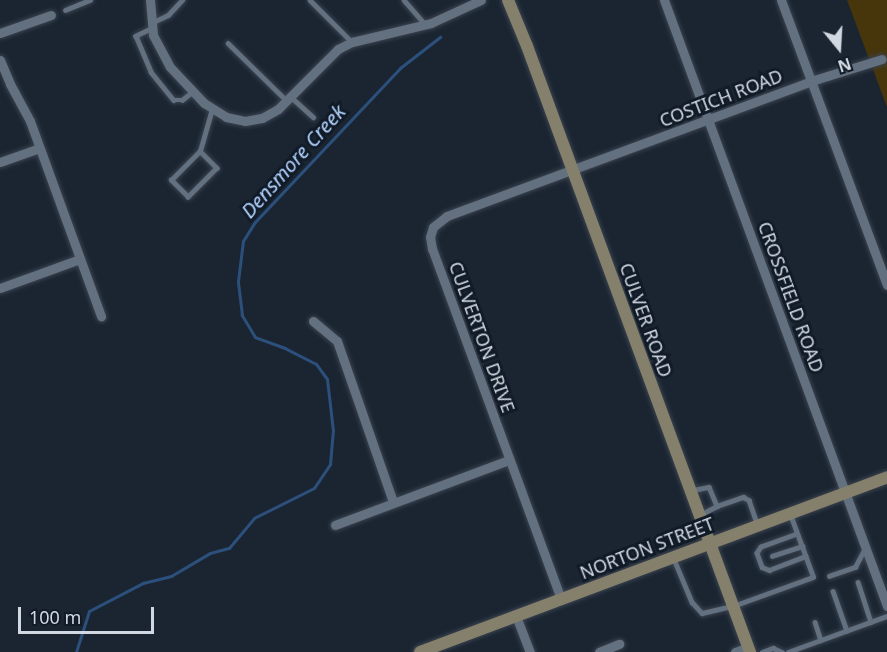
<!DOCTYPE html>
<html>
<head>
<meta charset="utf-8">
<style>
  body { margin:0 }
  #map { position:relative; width:887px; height:652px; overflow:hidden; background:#1b2532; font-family:"Noto Sans",sans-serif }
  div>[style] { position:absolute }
  .green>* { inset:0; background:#47360c }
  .stream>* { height:3px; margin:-1.5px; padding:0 1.5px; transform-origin:1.5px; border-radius:1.5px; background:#2c507c }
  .roads { filter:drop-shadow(0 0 2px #3a434e) drop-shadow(0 0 2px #3a434e) }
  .service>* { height:4.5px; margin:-2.25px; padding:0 2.25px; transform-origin:2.25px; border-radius:2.25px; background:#637080 }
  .minor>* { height:9px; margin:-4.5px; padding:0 4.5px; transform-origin:4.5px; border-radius:4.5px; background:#637080 }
  .secondary>* { height:12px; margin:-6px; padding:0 6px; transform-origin:6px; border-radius:6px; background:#84806b }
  span { translate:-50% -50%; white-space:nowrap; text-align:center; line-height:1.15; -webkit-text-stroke:6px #111b28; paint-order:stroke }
  .street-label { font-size:18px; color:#d1d8e1 }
  .water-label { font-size:20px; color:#b3d4ff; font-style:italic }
  .north { position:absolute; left:809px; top:18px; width:60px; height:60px; -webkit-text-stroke:4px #111b28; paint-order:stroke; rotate:162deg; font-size:16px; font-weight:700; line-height:24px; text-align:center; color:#d1d8e1 }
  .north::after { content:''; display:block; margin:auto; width:21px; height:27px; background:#d1d8e1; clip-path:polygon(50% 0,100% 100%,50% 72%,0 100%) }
  .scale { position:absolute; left:18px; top:607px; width:136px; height:27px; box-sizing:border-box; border:3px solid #d1d8e1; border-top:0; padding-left:8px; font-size:18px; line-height:21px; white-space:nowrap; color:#d1d8e1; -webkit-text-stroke:4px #111b28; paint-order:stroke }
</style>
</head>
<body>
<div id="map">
  <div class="green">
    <div style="clip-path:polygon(847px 0,887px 0,887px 107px)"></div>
  </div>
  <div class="stream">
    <div style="left:76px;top:652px;width:43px;rotate:-72.4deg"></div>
    <div style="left:89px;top:611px;width:61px;rotate:-27.4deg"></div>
    <div style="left:143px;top:583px;width:29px;rotate:-14deg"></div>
    <div style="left:171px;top:576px;width:45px;rotate:-30.5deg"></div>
    <div style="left:210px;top:553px;width:20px;rotate:-15deg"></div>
    <div style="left:229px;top:548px;width:39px;rotate:-50deg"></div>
    <div style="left:254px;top:518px;width:67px;rotate:-26.6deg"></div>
    <div style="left:314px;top:488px;width:29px;rotate:-56deg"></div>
    <div style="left:330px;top:464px;width:33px;rotate:-85deg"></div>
    <div style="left:333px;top:431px;width:52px;rotate:-96.6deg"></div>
    <div style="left:327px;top:379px;width:19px;rotate:-126deg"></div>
    <div style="left:316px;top:364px;width:35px;rotate:-153deg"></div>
    <div style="left:285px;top:348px;width:32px;rotate:-160deg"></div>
    <div style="left:255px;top:337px;width:26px;rotate:-121deg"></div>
    <div style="left:242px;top:315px;width:34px;rotate:-97deg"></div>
    <div style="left:238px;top:281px;width:40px;rotate:-82.9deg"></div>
    <div style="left:243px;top:241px;width:22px;rotate:-58deg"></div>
    <div style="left:255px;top:222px;width:212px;rotate:-46.7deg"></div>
    <div style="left:400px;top:68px;width:51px;rotate:-37.8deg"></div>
  </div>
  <div class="roads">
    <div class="service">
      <div style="left:310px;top:0;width:59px;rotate:45deg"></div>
      <div style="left:404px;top:0;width:33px;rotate:49deg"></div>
      <div style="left:65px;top:10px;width:27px;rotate:-22deg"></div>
      <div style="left:151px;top:23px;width:19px;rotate:-25deg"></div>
      <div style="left:168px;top:15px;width:21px;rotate:-47deg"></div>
      <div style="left:151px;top:29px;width:17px;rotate:155deg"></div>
      <div style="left:136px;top:36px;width:39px;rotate:67deg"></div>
      <div style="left:151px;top:72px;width:36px;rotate:51deg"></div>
      <div style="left:174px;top:100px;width:8px"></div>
      <div style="left:182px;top:100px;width:14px;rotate:-39deg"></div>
      <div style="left:228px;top:43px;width:81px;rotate:44.5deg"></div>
      <div style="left:291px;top:97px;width:30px;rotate:42deg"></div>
      <div style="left:200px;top:151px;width:24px;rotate:45deg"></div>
      <div style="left:217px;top:168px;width:41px;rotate:135deg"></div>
      <div style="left:188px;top:197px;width:24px;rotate:-135deg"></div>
      <div style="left:171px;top:180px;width:41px;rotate:-45deg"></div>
      <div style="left:200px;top:151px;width:44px;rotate:-74.1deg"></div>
      <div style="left:693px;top:490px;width:16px;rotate:-11deg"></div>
      <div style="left:709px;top:487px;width:21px;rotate:67deg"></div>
      <div style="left:700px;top:515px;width:19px;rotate:-28deg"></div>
      <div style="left:717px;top:506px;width:28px;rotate:-19deg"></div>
      <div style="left:743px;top:497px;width:7px;rotate:27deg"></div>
      <div style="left:749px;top:500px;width:24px;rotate:71deg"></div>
      <div style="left:797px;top:534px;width:38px;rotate:160deg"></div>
      <div style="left:761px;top:547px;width:7px;rotate:124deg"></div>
      <div style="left:757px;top:553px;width:15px;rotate:70deg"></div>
      <div style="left:762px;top:567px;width:8px;rotate:23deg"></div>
      <div style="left:769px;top:570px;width:39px;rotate:-21deg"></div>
      <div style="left:772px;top:556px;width:32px;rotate:-18deg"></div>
      <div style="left:674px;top:559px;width:47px;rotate:67.3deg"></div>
      <div style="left:692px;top:602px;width:15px;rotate:48deg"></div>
      <div style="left:702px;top:613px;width:32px;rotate:-13deg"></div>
      <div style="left:733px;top:606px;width:85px;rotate:-19.9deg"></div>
      <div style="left:813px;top:577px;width:67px;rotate:-110.1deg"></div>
      <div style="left:829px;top:576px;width:28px;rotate:-19deg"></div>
      <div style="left:855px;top:567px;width:21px;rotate:-62deg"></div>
      <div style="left:858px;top:582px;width:42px;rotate:72deg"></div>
      <div style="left:833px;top:591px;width:42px;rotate:70.7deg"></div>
      <div style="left:815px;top:622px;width:19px;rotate:72deg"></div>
      <div style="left:762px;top:652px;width:12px;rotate:-20deg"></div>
      <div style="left:773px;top:648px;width:10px;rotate:24deg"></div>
      <div style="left:788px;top:652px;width:105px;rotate:-20deg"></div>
    </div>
    <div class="minor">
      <div style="left:150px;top:0;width:35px;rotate:85deg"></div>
      <div style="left:153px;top:35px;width:36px;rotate:62deg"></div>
      <div style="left:170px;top:67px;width:50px;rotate:46.6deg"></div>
      <div style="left:204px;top:103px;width:26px;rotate:32deg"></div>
      <div style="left:226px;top:117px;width:19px;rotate:12deg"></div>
      <div style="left:245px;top:121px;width:17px;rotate:-10deg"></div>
      <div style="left:262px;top:118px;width:18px;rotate:-29deg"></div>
      <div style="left:278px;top:109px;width:85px;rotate:-45deg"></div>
      <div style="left:338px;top:49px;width:16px;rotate:-27deg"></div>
      <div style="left:352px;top:42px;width:81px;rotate:-13.5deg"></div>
      <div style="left:431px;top:23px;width:55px;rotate:-24.7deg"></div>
      <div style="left:664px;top:0;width:646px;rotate:69.8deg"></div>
      <div style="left:781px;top:0;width:304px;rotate:69.6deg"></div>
      <div style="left:0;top:33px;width:54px;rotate:-19.4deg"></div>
      <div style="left:0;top:60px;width:26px;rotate:67deg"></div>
      <div style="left:10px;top:84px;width:42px;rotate:61.6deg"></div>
      <div style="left:30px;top:121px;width:208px;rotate:70deg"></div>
      <div style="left:0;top:162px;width:42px;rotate:-19.3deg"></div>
      <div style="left:0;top:288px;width:85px;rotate:-19.9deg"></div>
      <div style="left:313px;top:321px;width:31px;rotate:40deg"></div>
      <div style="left:337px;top:341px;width:170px;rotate:70.8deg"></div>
      <div style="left:335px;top:525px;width:186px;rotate:-20.5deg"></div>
      <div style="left:561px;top:599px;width:373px;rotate:-110.2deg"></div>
      <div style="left:432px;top:249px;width:12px;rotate:-99deg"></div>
      <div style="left:430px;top:237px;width:10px;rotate:-73deg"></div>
      <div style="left:433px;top:227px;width:18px;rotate:-38deg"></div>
      <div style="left:447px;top:216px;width:388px;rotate:-20.3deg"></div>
      <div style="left:811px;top:81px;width:74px;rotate:-17.2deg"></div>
      <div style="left:516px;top:616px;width:39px;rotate:69deg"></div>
      <div style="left:599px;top:652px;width:22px;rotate:-22deg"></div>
      <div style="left:735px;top:652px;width:15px;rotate:-20deg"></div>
    </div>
    <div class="secondary">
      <div style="left:508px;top:0;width:50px;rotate:67.6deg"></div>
      <div style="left:527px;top:46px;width:646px;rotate:69.8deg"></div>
      <div style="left:420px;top:652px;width:499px;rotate:-20.5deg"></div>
    </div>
  </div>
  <div class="street-label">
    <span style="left:721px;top:98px;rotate:-21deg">COSTICH ROAD</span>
    <span style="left:791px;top:297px;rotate:70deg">CROSSFIELD ROAD</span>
    <span style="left:646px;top:320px;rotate:70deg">CULVER ROAD</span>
    <span style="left:482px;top:337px;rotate:70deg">CULVERTON DRIVE</span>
    <span style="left:647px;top:548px;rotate:-21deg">NORTON STREET</span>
  </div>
  <div class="water-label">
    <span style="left:293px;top:161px;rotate:-48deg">Densmore Creek</span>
  </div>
  <div class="north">N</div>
  <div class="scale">100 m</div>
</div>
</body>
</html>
